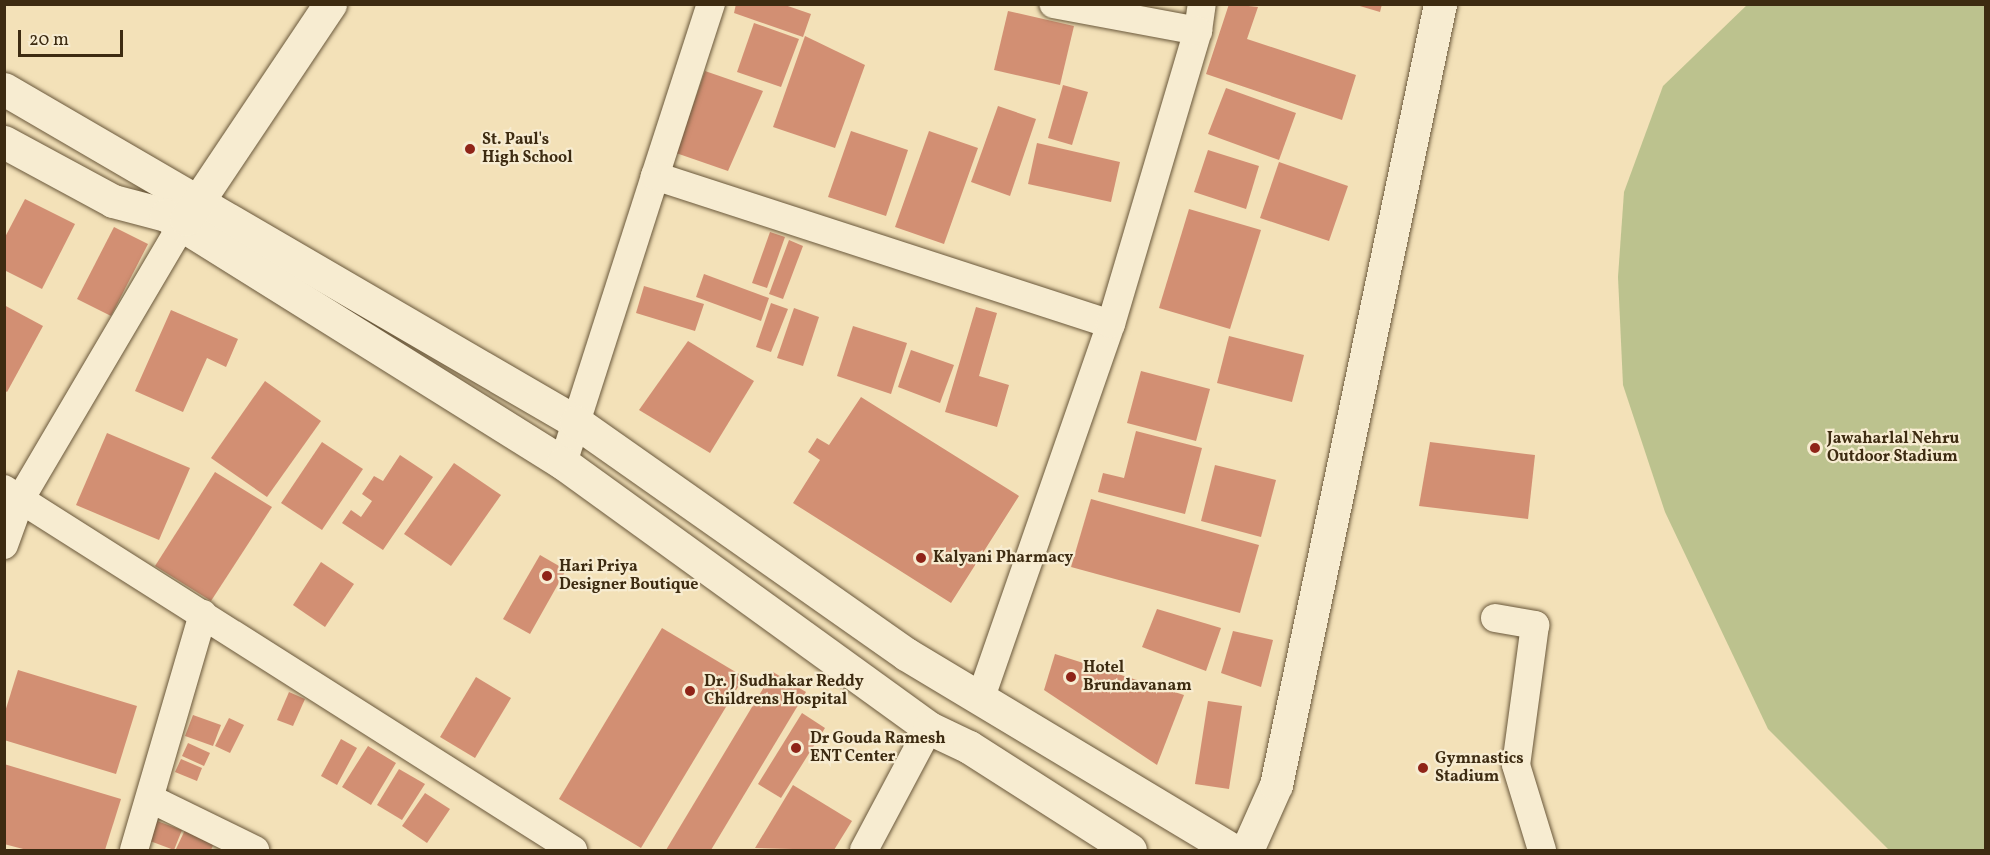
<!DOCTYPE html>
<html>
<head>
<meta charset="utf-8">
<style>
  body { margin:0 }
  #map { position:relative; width:1990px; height:855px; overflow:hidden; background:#f3e1b8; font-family:Vollkorn,serif }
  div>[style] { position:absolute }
  .green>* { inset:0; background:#bcc28e }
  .building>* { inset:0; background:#d28f73 }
  .roads { filter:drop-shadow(0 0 2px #6a583b) drop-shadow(0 0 2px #6a583b) }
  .minor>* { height:28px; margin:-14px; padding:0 14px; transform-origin:14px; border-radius:14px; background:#f7ecd1 }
  .tertiary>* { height:33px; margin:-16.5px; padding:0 16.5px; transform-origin:16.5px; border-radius:16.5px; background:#f7ecd1 }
  .dots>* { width:16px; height:16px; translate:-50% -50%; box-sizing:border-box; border:3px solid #f7ecd1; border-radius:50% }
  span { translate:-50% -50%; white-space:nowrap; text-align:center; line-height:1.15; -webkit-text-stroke:4.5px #f7ecd1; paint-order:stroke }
  .poi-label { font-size:16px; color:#3d2b11; font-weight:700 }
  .left { translate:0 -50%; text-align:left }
  .frame { position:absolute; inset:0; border:6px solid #3d2b11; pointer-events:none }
  .scale { position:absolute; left:18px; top:30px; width:105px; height:27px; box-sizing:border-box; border:3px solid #3d2b11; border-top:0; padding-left:8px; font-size:18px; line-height:21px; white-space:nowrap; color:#3d2b11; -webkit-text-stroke:4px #f7ecd1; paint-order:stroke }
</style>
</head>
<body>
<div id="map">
  <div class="green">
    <div style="clip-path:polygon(1748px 4px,1985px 5px,1985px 850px,1889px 850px,1768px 729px,1665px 512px,1623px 385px,1618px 277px,1624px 192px,1663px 86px)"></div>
  </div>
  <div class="building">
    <div style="clip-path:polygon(736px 4px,782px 4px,811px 14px,803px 37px,734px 13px)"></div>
    <div style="clip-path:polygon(1229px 4px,1258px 7px,1247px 39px,1356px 75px,1342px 120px,1206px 74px)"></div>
    <div style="clip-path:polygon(1353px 4px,1382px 4px,1380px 12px)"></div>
    <div style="clip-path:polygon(1008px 11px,1074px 26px,1060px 85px,994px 70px)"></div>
    <div style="clip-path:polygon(754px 23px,799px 39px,781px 87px,737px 72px)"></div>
    <div style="clip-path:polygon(805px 36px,865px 65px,835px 148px,773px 127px)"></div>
    <div style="clip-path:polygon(705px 71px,763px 91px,728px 171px,676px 153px)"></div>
    <div style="clip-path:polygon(1063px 85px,1088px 92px,1072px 145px,1048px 138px)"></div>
    <div style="clip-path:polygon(1226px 88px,1296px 113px,1279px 160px,1208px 134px)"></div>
    <div style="clip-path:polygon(998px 106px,1036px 119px,1010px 196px,971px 182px)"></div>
    <div style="clip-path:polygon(851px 131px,908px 150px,886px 216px,828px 197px)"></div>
    <div style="clip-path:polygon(929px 131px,978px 148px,944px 244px,895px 227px)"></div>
    <div style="clip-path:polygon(1037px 143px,1120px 162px,1111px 202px,1028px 184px)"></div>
    <div style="clip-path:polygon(1208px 150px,1259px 166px,1246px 209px,1194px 192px)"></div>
    <div style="clip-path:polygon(1279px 162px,1348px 186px,1329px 241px,1260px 218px)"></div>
    <div style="clip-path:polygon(25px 199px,75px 224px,42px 289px,4px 270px,4px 239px)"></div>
    <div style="clip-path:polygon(1189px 209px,1261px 230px,1230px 329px,1159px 308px)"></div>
    <div style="clip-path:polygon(114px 227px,148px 244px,111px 316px,77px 299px)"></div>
    <div style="clip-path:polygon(770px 232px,785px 237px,767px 288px,752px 283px)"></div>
    <div style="clip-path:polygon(789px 240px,803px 246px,783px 299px,769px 294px)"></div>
    <div style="clip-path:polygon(704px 274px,769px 298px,761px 321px,696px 297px)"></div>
    <div style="clip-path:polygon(644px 286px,704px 304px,695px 331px,636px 313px)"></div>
    <div style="clip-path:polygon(771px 303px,788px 309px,771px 352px,756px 347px)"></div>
    <div style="clip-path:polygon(4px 305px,43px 326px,7px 392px,4px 390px)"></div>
    <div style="clip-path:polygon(976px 307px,997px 313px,979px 376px,1009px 385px,997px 427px,945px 412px)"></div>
    <div style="clip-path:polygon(794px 308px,819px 317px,803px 366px,777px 358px)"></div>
    <div style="clip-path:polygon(171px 310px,238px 339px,226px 367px,207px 358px,183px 412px,135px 391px)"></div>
    <div style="clip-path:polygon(853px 326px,907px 343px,891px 394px,837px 376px)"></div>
    <div style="clip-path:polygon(1229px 336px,1304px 355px,1292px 402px,1217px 383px)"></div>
    <div style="clip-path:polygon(688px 341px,754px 381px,710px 453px,639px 410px)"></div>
    <div style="clip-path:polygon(911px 350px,954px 365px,940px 403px,898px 387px)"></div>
    <div style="clip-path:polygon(1141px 371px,1210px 389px,1196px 441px,1127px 423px)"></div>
    <div style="clip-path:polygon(265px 381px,321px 421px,267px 497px,211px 458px)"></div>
    <div style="clip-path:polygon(861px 397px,1019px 496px,951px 603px,793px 503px,820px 460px,808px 452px,817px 438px,829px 445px)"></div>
    <div style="clip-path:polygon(1136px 431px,1202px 448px,1185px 514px,1098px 492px,1103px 473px,1124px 478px)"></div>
    <div style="clip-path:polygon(107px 433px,190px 468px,159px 540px,76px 505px)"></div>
    <div style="clip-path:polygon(322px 442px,363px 469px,322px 530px,281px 503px)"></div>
    <div style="clip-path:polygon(1430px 442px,1535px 455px,1528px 519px,1419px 506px)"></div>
    <div style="clip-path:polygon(400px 455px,433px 477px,383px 550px,342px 523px,351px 510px,361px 517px,372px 501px,362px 494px,374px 476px,383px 481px)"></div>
    <div style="clip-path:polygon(454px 463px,501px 495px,451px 566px,404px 534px)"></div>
    <div style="clip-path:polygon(1215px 465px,1276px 480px,1261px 537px,1201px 521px)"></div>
    <div style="clip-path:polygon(215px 472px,272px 507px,211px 601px,155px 566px)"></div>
    <div style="clip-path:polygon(1091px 499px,1259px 545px,1240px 613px,1071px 567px)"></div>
    <div style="clip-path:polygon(540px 555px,566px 570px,530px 634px,503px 619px)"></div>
    <div style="clip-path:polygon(321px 562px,354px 584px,325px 627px,293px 605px)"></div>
    <div style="clip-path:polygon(1157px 609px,1221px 628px,1206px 671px,1142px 647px)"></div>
    <div style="clip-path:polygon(662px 628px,744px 677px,641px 848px,559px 799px)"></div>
    <div style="clip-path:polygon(1233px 631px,1273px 640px,1261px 687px,1221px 673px)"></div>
    <div style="clip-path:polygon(1055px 654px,1184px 695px,1157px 765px,1044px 690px)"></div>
    <div style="clip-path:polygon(18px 670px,137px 706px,116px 774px,4px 740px,4px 715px)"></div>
    <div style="clip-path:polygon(773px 672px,806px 692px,711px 850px,666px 850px)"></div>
    <div style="clip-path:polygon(476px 677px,511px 698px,475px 758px,440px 737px)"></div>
    <div style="clip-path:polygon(289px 692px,305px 699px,293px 726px,277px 720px)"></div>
    <div style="clip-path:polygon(1208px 701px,1242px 706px,1229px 789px,1195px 784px)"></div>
    <div style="clip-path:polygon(802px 713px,825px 728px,781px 798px,758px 784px)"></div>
    <div style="clip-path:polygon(193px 715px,221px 725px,213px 746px,185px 736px)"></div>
    <div style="clip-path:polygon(229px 718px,244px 725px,230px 753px,215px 746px)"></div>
    <div style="clip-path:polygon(341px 739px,357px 748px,337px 785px,321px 776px)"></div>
    <div style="clip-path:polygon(188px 743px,210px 753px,204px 766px,182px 756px)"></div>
    <div style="clip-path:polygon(368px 746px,396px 763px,371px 805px,342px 787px)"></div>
    <div style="clip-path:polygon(181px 759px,202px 768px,197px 781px,175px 772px)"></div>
    <div style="clip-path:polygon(4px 764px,121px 799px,105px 850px,27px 850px,4px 844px)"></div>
    <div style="clip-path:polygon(399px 769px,425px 784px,402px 820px,377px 805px)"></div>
    <div style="clip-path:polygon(793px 785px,852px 821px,834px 850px,755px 848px)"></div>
    <div style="clip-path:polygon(425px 793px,450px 809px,427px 843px,402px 826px)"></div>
    <div style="clip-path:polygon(157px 821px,182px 830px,174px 850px,150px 841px)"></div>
    <div style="clip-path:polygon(185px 830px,214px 843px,211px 850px,176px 849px)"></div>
  </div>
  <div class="roads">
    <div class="minor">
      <div style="left:1198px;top:31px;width:27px;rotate:-82deg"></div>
      <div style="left:655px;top:176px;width:181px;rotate:-72deg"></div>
      <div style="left:563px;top:463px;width:301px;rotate:-72.2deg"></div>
      <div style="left:655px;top:176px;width:479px;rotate:18deg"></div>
      <div style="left:4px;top:489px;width:674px;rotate:32.39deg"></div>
      <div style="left:4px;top:545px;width:50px;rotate:-70.1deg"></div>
      <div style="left:21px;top:498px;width:317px;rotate:-59.5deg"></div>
      <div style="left:1495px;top:618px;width:41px;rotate:9.9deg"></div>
      <div style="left:1535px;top:625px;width:141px;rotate:97.7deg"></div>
      <div style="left:1516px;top:765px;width:89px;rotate:73deg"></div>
      <div style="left:980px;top:700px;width:398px;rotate:-70.8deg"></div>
      <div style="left:1111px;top:324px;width:306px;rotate:-73.5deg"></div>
      <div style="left:1198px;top:31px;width:147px;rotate:-169.4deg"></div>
      <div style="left:151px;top:799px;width:116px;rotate:26.1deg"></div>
      <div style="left:134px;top:850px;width:246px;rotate:-73.7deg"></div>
      <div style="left:864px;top:850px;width:138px;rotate:-62deg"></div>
    </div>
    <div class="tertiary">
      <div style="left:4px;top:89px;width:662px;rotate:30.21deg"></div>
      <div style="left:576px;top:422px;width:403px;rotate:35.1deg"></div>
      <div style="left:906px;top:654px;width:380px;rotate:31deg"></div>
      <div style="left:4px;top:142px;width:124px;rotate:28.4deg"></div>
      <div style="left:113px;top:201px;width:55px;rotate:14.8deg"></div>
      <div style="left:166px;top:215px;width:468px;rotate:32deg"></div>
      <div style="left:563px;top:463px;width:452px;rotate:35.9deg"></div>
      <div style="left:929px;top:728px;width:44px;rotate:25.4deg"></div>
      <div style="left:969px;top:747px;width:191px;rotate:32.6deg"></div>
      <div style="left:186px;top:219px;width:259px;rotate:-56.2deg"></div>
      <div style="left:1247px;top:850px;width:71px;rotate:-66deg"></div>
      <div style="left:1276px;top:785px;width:798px;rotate:-78.14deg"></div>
    </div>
  </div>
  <div class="dots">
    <div style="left:470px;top:149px;background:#8f2418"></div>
    <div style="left:1815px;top:448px;background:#8f2418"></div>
    <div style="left:921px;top:558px;background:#8f2418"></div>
    <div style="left:547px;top:576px;background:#8f2418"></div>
    <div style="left:1071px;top:677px;background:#8f2418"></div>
    <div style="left:690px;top:691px;background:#8f2418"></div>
    <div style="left:796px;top:748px;background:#8f2418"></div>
    <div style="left:1423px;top:768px;background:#8f2418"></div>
  </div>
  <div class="poi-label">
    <span class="left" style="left:482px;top:149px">St. Paul's<br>High School</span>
    <span class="left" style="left:1827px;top:448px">Jawaharlal Nehru<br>Outdoor Stadium</span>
    <span class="left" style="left:933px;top:558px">Kalyani Pharmacy</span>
    <span class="left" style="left:559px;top:576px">Hari Priya<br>Designer Boutique</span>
    <span class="left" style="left:1083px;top:677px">Hotel<br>Brundavanam</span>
    <span class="left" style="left:704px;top:691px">Dr. J Sudhakar Reddy<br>Childrens Hospital</span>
    <span class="left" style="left:810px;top:748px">Dr Gouda Ramesh<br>ENT Center</span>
    <span class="left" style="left:1435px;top:768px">Gymnastics<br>Stadium</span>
  </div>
  <div class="frame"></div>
  <div class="scale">20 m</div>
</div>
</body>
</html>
